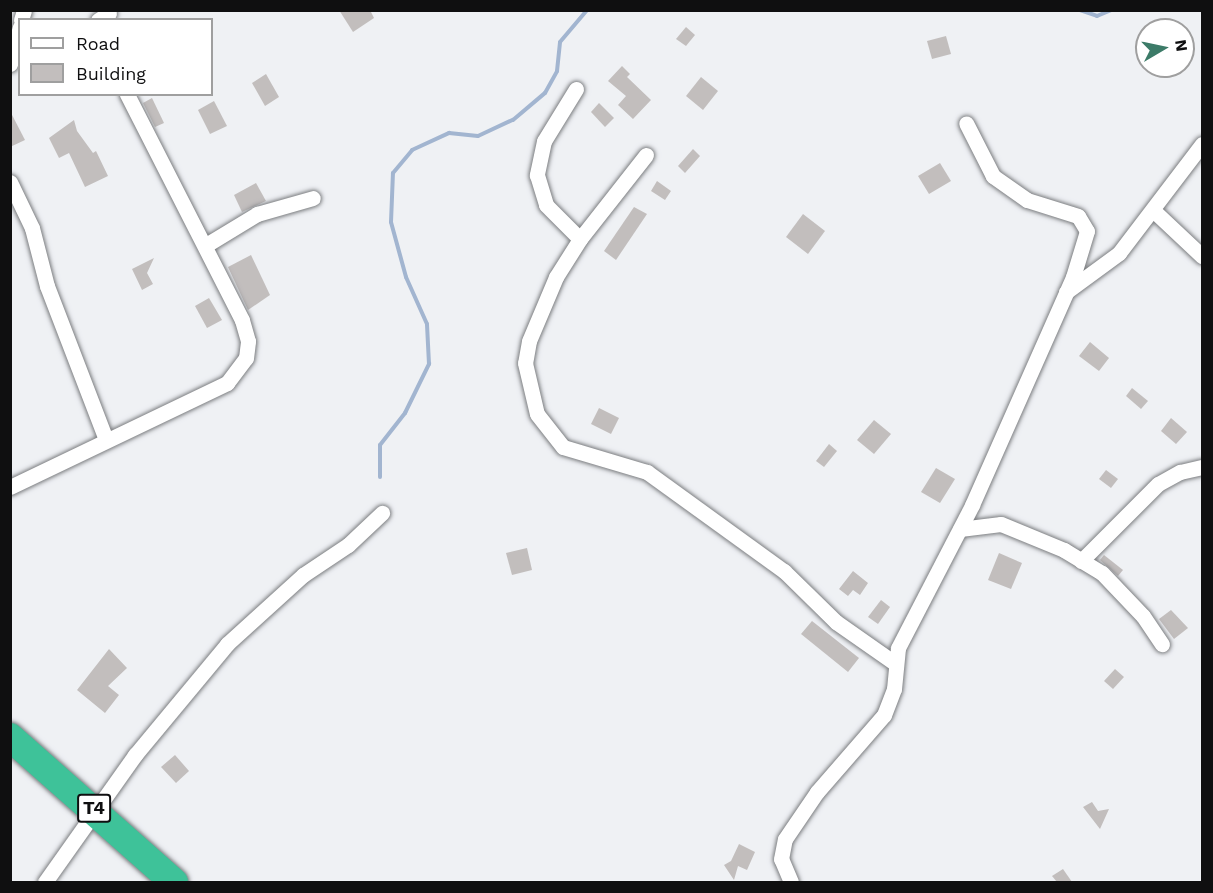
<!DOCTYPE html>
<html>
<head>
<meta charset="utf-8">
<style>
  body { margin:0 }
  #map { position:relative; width:1213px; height:893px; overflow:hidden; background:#eff1f4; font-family:"Work Sans",sans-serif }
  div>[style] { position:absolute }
  .stream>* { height:4px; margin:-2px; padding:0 2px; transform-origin:2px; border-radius:2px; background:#a2b5d0 }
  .building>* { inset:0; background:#c2bebd }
  .roads { filter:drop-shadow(0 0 2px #7b7d80) drop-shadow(0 0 2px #7b7d80) }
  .street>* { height:15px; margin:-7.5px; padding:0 7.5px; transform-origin:7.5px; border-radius:7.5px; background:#fff }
  .highway>* { height:28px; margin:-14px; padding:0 14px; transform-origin:14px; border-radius:14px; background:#3ec299 }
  span { translate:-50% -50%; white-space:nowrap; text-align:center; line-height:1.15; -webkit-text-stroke:4.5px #fff; paint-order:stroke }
  .shield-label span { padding:2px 4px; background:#fff; border:2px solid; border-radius:4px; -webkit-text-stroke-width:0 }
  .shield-label { font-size:18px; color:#0f0f10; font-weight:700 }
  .frame { position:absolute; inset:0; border:12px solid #0f0f10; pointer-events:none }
  .legend { position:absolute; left:18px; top:18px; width:195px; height:78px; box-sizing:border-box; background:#fff; border:2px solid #9f9f9f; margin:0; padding:8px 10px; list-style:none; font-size:18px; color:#0f0f10 }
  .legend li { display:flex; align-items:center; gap:12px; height:30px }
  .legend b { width:30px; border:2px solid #9f9f9f }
  .north { position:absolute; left:1135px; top:18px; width:60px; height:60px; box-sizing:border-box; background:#fff; border:2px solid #9f9f9f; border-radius:50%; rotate:81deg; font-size:16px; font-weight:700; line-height:24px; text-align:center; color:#0f0f10 }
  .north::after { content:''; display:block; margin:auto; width:21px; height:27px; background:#3c7b68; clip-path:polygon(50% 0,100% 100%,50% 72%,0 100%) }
</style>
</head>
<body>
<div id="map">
  <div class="stream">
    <div style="left:1080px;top:10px;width:18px;rotate:19deg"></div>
    <div style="left:1097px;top:16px;width:15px;rotate:-23deg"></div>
    <div style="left:380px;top:477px;width:32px;rotate:-90deg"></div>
    <div style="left:380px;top:445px;width:41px;rotate:-52deg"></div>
    <div style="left:405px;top:413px;width:55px;rotate:-63.9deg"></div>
    <div style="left:429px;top:364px;width:40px;rotate:-92.9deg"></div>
    <div style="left:427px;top:324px;width:51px;rotate:-114.1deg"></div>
    <div style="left:406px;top:277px;width:57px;rotate:-105.3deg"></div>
    <div style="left:391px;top:222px;width:49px;rotate:-87.7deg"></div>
    <div style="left:393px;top:173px;width:30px;rotate:-50deg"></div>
    <div style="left:412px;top:150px;width:41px;rotate:-24.7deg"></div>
    <div style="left:449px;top:133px;width:29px;rotate:6deg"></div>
    <div style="left:478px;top:136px;width:38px;rotate:-25deg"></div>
    <div style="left:513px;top:120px;width:42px;rotate:-40.2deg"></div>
    <div style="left:545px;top:93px;width:25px;rotate:-61deg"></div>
    <div style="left:557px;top:71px;width:29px;rotate:-84deg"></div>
    <div style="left:560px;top:42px;width:42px;rotate:-49.8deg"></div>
  </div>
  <div class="building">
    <div style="clip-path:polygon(339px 10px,370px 10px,374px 18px,353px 32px)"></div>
    <div style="clip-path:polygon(686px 27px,695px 35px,686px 46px,676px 39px)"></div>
    <div style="clip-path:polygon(946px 36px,951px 54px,932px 59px,927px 41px)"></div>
    <div style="clip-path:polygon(622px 66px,630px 74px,627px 77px,651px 100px,633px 119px,618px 105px,626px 96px,608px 81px)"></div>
    <div style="clip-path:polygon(266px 74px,279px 97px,265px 106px,252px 83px)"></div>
    <div style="clip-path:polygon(701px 77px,718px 91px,703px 110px,686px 96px)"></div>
    <div style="clip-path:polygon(152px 98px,164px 123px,155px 127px,143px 103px)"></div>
    <div style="clip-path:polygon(214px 101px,227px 126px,210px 134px,198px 110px)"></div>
    <div style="clip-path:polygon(599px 103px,614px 118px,605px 127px,591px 112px)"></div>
    <div style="clip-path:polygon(10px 111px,25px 140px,10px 147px)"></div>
    <div style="clip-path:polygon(74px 120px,77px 131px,93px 153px,96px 151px,108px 176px,85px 187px,69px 153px,59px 158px,49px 138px)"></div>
    <div style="clip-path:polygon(693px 149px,700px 156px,685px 173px,678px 166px)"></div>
    <div style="clip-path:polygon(940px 163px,951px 181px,929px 194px,918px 176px)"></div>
    <div style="clip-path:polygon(657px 181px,671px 191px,665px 200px,651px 191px)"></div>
    <div style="clip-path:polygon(256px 183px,266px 201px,242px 212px,234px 195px)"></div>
    <div style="clip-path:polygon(634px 207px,647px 214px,616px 260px,604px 251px)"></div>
    <div style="clip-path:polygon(803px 214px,825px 231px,808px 254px,786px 237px)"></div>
    <div style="clip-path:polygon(251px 255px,270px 295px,248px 310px,228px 267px)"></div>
    <div style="clip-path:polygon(154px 258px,147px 273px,153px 284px,142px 290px,132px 269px)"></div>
    <div style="clip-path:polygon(209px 298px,222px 320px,207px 328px,195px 306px)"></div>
    <div style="clip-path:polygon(1090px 342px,1109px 358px,1099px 371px,1079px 356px)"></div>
    <div style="clip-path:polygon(1132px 388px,1148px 401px,1141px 409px,1126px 396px)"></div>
    <div style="clip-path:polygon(599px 408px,619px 418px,611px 434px,591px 424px)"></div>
    <div style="clip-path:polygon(1171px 418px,1187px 432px,1176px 444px,1161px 431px)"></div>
    <div style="clip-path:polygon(874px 420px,891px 434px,874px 454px,857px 440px)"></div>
    <div style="clip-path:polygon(829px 444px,837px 451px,824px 467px,816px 461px)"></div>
    <div style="clip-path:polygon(936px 468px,955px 479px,940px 503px,921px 492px)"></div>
    <div style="clip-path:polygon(1106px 470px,1118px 479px,1111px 488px,1099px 479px)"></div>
    <div style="clip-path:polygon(527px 548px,532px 570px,512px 575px,506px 553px)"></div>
    <div style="clip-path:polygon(999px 553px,1022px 563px,1011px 589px,988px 580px)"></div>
    <div style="clip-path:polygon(1104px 555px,1123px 570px,1118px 576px,1100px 560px)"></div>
    <div style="clip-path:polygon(853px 571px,868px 583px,860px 595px,853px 590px,848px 596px,839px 589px)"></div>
    <div style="clip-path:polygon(881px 600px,890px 607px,878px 624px,868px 617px)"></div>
    <div style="clip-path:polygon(1171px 610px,1188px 628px,1174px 639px,1159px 619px)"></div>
    <div style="clip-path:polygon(812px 621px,859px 658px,848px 672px,801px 634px)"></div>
    <div style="clip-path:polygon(109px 649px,127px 668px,108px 686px,119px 695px,105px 713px,77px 690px)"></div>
    <div style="clip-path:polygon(1115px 669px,1124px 677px,1113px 689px,1104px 681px)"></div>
    <div style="clip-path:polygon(175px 755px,189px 771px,176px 783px,161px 767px)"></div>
    <div style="clip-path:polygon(1092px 802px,1098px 811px,1109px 809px,1100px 829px,1083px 807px)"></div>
    <div style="clip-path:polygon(739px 844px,755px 852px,747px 870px,738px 866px,734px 880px,724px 865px,731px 861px)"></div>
    <div style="clip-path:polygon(1063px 869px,1072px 882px,1057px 882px,1052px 876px)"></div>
  </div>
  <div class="roads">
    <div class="street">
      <div style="left:21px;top:20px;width:10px;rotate:-73deg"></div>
      <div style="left:98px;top:20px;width:13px;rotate:-32deg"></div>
      <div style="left:10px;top:64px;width:38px;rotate:-75deg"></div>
      <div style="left:576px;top:89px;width:61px;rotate:121.6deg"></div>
      <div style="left:544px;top:141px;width:35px;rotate:102deg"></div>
      <div style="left:537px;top:175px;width:31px;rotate:73deg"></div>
      <div style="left:546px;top:205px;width:48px;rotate:45deg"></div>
      <div style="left:646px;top:155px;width:107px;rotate:128.2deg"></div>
      <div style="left:580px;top:239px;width:45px;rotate:122.3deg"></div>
      <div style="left:556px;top:277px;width:69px;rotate:112.9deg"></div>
      <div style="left:529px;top:341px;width:22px;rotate:100deg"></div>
      <div style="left:525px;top:363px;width:52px;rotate:76.8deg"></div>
      <div style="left:537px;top:414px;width:42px;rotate:51.8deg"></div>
      <div style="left:563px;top:447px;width:88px;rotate:16.6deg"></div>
      <div style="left:647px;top:472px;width:169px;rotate:35.9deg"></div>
      <div style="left:784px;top:571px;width:73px;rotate:44.4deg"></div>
      <div style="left:836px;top:622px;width:73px;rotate:35deg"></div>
      <div style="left:10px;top:182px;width:51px;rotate:64.4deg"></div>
      <div style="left:32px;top:228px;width:60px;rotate:75.5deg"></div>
      <div style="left:47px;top:286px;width:165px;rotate:69deg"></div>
      <div style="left:1154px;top:211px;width:66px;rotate:43.2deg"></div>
      <div style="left:206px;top:245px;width:60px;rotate:-31.3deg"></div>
      <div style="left:257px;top:214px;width:58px;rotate:-15.9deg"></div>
      <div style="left:1066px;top:292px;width:66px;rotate:-36.3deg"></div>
      <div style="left:1119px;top:253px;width:137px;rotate:-52.7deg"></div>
      <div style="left:10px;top:487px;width:241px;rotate:-25.6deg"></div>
      <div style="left:227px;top:383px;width:31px;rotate:-53deg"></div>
      <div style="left:246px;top:358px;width:17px;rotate:-83deg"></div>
      <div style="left:248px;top:341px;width:22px;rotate:-106deg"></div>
      <div style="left:242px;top:320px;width:254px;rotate:-117deg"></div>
      <div style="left:960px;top:529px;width:41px;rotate:-7deg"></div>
      <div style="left:1001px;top:524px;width:68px;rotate:22.4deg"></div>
      <div style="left:1064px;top:550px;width:44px;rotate:31.2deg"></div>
      <div style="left:1102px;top:573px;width:59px;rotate:46.4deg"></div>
      <div style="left:1143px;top:616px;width:34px;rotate:56deg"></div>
      <div style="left:1081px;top:561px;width:109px;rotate:-45deg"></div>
      <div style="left:1158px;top:484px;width:25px;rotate:-29deg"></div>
      <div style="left:1180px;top:472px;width:23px;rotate:-13deg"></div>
      <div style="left:45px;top:882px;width:156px;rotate:-54.7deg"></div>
      <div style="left:135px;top:755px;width:144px;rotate:-50.3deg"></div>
      <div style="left:227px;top:644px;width:103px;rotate:-42.2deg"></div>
      <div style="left:303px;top:575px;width:54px;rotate:-33.7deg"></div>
      <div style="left:348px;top:545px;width:47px;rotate:-43.3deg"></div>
      <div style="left:791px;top:882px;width:25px;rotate:-113deg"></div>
      <div style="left:781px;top:859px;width:20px;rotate:-79deg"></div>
      <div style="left:785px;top:839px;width:57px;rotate:-55.8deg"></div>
      <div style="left:817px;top:792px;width:102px;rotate:-49deg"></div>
      <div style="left:884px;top:715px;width:28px;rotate:-69deg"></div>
      <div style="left:894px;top:689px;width:41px;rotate:-84.4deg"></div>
      <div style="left:898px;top:648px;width:161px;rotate:-62.6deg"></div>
      <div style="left:972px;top:505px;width:249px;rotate:-66.1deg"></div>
      <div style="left:1073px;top:277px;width:48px;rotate:-73.1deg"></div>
      <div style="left:1087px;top:231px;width:17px;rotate:-121deg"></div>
      <div style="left:1078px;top:216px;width:53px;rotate:-162.6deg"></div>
      <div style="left:1027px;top:200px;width:42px;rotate:-144.8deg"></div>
      <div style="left:993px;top:176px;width:59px;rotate:-117deg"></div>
    </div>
    <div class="highway">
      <div style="left:10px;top:737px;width:219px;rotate:41.5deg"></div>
    </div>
  </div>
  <div class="shield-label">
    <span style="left:94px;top:808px">T4</span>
  </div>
  <div class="frame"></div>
  <ul class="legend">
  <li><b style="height:8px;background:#fff"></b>Road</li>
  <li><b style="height:16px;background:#c2bebd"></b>Building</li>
  </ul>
  <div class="north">N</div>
</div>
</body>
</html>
